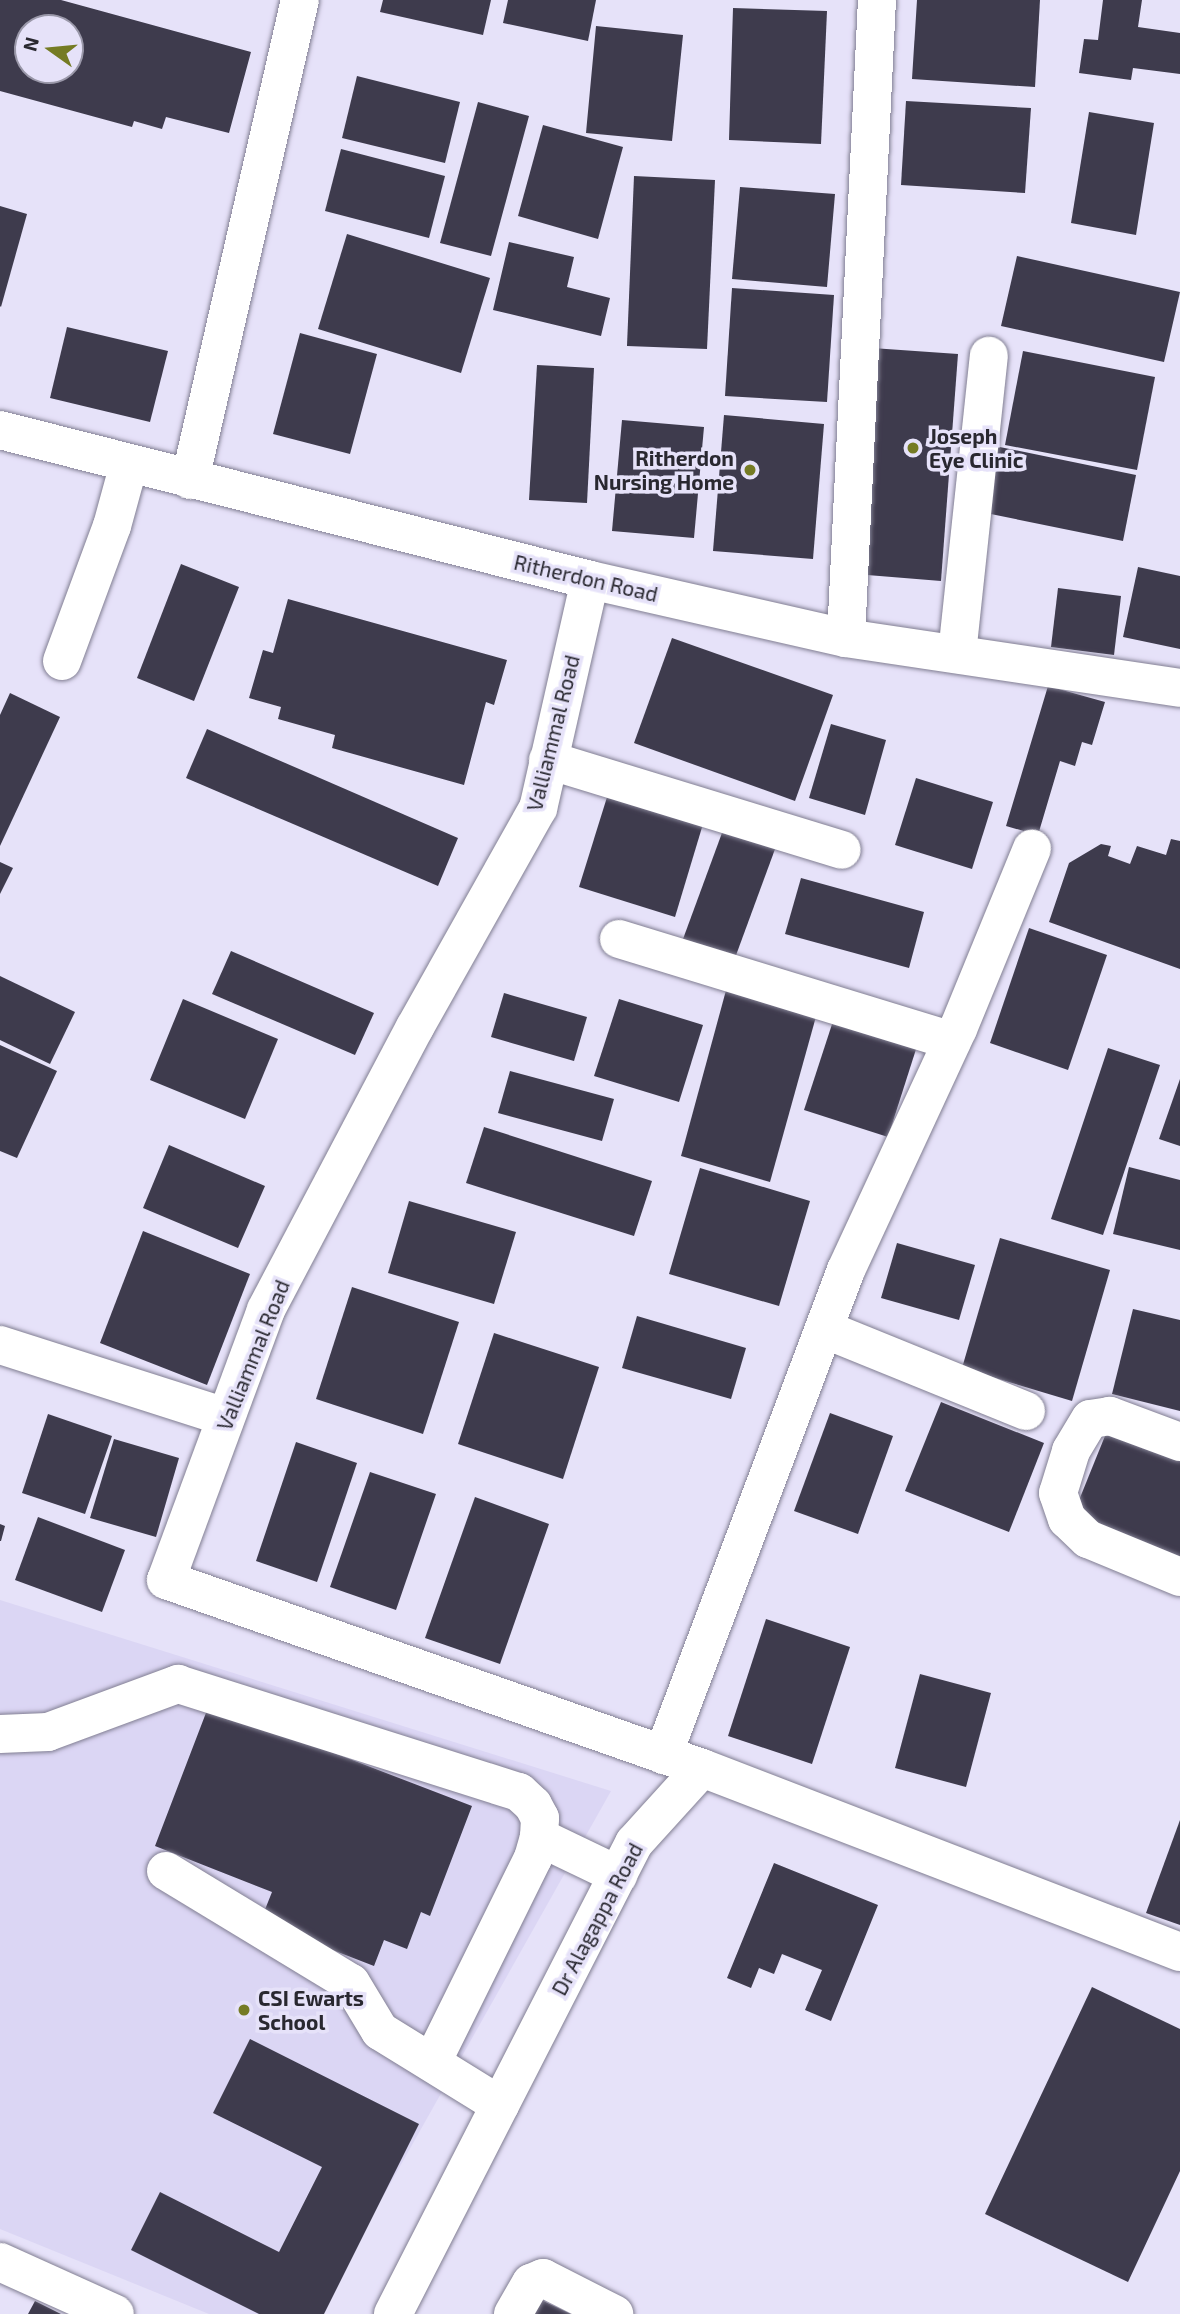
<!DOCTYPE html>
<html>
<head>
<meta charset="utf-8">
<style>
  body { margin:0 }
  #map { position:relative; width:1180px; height:2314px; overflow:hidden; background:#e6e2f9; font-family:"Exo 2",sans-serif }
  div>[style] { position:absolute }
  .built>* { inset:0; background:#dbd6f4 }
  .building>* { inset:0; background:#3e3b4d }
  .roads { filter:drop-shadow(0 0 2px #817e92) drop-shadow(0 0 2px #817e92) }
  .minor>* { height:38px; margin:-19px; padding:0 19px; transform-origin:19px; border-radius:19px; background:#fff }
  .major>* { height:38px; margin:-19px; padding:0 19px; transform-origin:19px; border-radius:19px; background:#fff }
  .dots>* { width:19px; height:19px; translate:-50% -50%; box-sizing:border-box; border:4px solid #e6e2f9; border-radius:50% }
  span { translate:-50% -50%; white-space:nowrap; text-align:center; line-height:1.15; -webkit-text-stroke:7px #e6e2f9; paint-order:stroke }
  .poi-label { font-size:21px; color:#292830; font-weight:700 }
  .left { translate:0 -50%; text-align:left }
  .right { translate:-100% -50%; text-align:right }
  .street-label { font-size:21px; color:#292830 }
  .north { position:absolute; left:14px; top:14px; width:70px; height:70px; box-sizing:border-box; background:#e6e2f9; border:2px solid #9a98a9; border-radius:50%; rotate:285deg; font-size:19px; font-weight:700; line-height:28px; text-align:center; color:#292830 }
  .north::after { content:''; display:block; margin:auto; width:24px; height:32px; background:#757b24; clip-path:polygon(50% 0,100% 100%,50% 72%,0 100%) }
</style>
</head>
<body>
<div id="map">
  <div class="built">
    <div style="clip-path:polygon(0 1600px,611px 1791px,317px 2314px,209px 2314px,0 2229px)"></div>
  </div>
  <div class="building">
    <div style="clip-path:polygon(evenodd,0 0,61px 0,251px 52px,229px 133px,166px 117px,162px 129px,134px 121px,132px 127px,0 91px,0 0,28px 28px,70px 28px,70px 70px,28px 70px,28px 28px)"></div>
    <div style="clip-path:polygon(383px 0,491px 0,483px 35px,380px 12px)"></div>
    <div style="clip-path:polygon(508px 0,596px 0,588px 41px,503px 23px)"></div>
    <div style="clip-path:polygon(917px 0,1040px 0,1035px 87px,912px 79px)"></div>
    <div style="clip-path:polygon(1103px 0,1142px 0,1138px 27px,1180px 33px,1180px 74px,1133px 68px,1131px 80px,1079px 73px,1084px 39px,1098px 40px)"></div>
    <div style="clip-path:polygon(733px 8px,827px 11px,821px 144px,729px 140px)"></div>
    <div style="clip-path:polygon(596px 26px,683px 35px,672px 141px,586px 133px)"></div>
    <div style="clip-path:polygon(357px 76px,460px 102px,445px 163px,342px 138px)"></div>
    <div style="clip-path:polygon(906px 101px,1031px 108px,1025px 193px,901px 185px)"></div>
    <div style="clip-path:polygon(478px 102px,529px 116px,491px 256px,440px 243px)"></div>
    <div style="clip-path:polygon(1089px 112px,1154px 123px,1136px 235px,1071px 223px)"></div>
    <div style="clip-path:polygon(543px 125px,623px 147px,598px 239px,518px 216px)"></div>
    <div style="clip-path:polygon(341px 149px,445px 176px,429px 238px,325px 211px)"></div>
    <div style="clip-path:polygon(634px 176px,715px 180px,707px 349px,627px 346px)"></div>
    <div style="clip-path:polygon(740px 187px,835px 194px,827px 287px,732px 279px)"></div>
    <div style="clip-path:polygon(0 206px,27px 214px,1px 307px,0 306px)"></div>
    <div style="clip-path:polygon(347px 234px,490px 278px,461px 373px,318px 329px)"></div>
    <div style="clip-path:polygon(509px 242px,574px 257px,567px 287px,610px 298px,601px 336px,493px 310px)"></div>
    <div style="clip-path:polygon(1017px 256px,1180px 292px,1164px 362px,1001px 326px)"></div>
    <div style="clip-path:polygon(732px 288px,834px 295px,827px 402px,725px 396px)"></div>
    <div style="clip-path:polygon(67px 327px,168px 351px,150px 422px,50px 398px)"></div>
    <div style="clip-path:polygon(300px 333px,377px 354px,350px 454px,273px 434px)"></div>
    <div style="clip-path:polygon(872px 348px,958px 354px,941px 581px,855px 574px)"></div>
    <div style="clip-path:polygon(1023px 351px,1155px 377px,1137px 470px,1005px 445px)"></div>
    <div style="clip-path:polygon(537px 365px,594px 368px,587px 503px,529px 500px)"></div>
    <div style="clip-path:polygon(724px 415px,824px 424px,813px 559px,713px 551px)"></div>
    <div style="clip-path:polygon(622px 420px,704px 427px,694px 538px,612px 531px)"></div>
    <div style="clip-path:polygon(990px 445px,1136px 475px,1123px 541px,976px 511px)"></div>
    <div style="clip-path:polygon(181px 564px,239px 587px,194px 701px,137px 678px)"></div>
    <div style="clip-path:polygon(1138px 567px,1180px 576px,1180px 649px,1123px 637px)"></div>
    <div style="clip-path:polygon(1058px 588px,1121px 596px,1114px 655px,1051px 647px)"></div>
    <div style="clip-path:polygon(288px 599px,507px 660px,494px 705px,486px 702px,464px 785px,332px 748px,335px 735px,278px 719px,281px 707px,249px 698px,263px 650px,273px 653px)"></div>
    <div style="clip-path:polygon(672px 638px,833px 695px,795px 801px,634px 743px)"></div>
    <div style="clip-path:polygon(1048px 686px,1105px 702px,1092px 745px,1082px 742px,1075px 766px,1060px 761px,1038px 835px,1006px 826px)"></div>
    <div style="clip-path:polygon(10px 693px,60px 717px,0 846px,0 715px)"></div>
    <div style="clip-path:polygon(831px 724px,886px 740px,865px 815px,809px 798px)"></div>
    <div style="clip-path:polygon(207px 729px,458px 838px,438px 886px,186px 778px)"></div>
    <div style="clip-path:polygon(916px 778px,993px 802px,972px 869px,895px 845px)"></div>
    <div style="clip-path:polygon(608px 794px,703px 824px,675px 917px,579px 887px)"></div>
    <div style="clip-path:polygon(726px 822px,778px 841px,735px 958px,683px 939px)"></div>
    <div style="clip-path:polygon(1171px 839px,1180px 841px,1180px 969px,1049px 922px,1069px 863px,1101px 844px,1111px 846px,1108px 856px,1130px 864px,1137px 846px,1166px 855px)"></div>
    <div style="clip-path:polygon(0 862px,13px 868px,0 894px)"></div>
    <div style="clip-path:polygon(801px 878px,924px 912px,909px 968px,785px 934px)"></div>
    <div style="clip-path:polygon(1029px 928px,1107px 955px,1068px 1070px,990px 1043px)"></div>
    <div style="clip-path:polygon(231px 951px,374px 1013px,355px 1055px,212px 994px)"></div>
    <div style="clip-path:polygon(0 976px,75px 1012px,50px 1064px,0 1040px)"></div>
    <div style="clip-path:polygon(728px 983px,817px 1013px,770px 1182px,681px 1156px)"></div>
    <div style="clip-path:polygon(504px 993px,587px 1017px,574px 1061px,491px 1037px)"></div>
    <div style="clip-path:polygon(183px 999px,278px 1039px,245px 1119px,150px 1080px)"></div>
    <div style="clip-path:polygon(619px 999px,703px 1025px,679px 1102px,594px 1076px)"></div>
    <div style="clip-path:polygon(835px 1015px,918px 1043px,888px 1137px,804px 1110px)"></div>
    <div style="clip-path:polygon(0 1045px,57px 1071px,17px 1158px,0 1151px)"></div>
    <div style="clip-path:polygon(1108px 1048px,1160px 1065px,1103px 1235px,1051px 1219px)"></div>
    <div style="clip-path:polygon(510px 1071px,614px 1099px,602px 1141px,498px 1113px)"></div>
    <div style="clip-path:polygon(1180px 1079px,1180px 1146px,1159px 1139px)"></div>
    <div style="clip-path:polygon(484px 1127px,652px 1181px,634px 1236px,466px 1183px)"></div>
    <div style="clip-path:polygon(169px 1145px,265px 1186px,238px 1248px,143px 1208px)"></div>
    <div style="clip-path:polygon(1129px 1167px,1180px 1180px,1180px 1250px,1113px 1234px)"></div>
    <div style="clip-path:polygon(700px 1168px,810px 1201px,779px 1306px,669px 1274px)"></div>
    <div style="clip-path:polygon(409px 1201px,516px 1232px,494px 1304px,388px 1273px)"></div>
    <div style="clip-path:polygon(143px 1231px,250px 1274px,207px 1385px,100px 1343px)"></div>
    <div style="clip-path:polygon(1000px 1238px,1110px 1270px,1072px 1401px,962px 1368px)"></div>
    <div style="clip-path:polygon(897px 1243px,975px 1265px,959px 1320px,881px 1298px)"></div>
    <div style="clip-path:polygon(352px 1287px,459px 1322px,423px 1434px,316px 1399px)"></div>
    <div style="clip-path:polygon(1133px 1309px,1180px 1320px,1180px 1411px,1112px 1394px)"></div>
    <div style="clip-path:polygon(637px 1316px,746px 1348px,731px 1399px,622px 1368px)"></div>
    <div style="clip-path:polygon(494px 1333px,599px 1367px,563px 1479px,458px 1444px)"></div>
    <div style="clip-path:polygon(941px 1402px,1044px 1443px,1009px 1532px,905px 1491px)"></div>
    <div style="clip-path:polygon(830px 1413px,893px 1436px,858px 1534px,794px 1511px)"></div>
    <div style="clip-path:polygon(48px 1414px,112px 1436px,85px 1514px,22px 1493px)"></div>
    <div style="clip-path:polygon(1109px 1426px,1180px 1455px,1180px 1559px,1073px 1515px)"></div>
    <div style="clip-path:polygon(114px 1439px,179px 1458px,156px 1537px,90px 1518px)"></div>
    <div style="clip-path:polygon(296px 1442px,357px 1463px,317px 1582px,256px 1561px)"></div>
    <div style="clip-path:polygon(370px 1472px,436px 1494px,396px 1610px,330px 1587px)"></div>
    <div style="clip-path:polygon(475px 1497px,549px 1524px,500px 1664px,425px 1638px)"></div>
    <div style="clip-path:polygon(38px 1517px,125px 1550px,102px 1612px,15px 1580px)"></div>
    <div style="clip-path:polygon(0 1524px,5px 1526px,1px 1541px,0 1541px)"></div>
    <div style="clip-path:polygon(766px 1619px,850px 1647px,812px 1764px,728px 1736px)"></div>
    <div style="clip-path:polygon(920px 1674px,991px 1693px,966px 1787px,895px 1768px)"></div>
    <div style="clip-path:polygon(209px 1705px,472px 1806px,430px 1916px,421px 1912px,407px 1949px,384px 1940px,374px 1966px,260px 1922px,272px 1892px,155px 1846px)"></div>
    <div style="clip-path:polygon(1180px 1820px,1180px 1925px,1146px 1913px)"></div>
    <div style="clip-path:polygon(774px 1863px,878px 1905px,831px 2021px,805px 2010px,822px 1970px,782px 1954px,774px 1974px,759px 1968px,751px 1988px,727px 1978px)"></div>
    <div style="clip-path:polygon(1092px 1987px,1180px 2029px,1180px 2171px,1128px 2282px,985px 2214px)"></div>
    <div style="clip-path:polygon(250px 2039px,419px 2124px,324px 2314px,259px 2314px,131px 2250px,160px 2192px,279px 2252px,322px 2167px,213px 2113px)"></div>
    <div style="clip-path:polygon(535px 2297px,571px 2314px,527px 2314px)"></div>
    <div style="clip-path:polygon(35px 2301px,61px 2314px,28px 2314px)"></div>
  </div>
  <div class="roads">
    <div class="minor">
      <div style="left:190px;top:480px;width:492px;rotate:-77.1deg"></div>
      <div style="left:590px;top:580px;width:234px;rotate:102.8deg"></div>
      <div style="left:538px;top:808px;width:251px;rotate:119.3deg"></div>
      <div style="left:415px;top:1027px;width:320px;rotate:117.8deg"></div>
      <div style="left:266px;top:1310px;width:288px;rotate:110.3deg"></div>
      <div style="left:166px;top:1580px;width:568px;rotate:19.33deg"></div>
      <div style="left:846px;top:638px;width:639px;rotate:-87.22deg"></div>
      <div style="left:957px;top:654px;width:300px;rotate:-83.9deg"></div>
      <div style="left:62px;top:661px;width:144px;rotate:-69.7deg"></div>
      <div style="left:112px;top:526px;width:64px;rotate:-74.7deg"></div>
      <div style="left:548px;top:760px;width:307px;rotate:17deg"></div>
      <div style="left:619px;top:939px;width:348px;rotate:17deg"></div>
      <div style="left:824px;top:1329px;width:218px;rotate:22.1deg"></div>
      <div style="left:0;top:1345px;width:237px;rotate:17.7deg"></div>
      <div style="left:1180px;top:1442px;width:75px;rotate:-159.6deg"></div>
      <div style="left:1110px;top:1416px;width:20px;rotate:171deg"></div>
      <div style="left:1090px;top:1419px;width:37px;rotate:121deg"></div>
      <div style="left:1071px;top:1451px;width:44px;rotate:107.2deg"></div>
      <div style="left:1058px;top:1493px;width:28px;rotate:71deg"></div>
      <div style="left:1067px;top:1519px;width:29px;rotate:44deg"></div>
      <div style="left:1088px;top:1539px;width:100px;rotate:22.4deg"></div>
      <div style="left:0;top:1734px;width:48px;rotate:-2.4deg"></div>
      <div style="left:48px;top:1732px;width:139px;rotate:-20.3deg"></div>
      <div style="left:178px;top:1684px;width:358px;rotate:17.6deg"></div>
      <div style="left:519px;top:1792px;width:19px;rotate:43deg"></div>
      <div style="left:533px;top:1805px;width:15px;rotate:62deg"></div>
      <div style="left:540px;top:1818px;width:19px;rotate:93deg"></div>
      <div style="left:539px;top:1837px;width:22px;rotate:106deg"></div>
      <div style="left:533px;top:1858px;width:228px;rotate:116.3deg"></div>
      <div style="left:663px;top:1755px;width:518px;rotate:-69.33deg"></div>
      <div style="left:846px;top:1270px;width:266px;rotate:-65.1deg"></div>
      <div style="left:958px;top:1029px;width:195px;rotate:-67.7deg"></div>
      <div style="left:539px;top:1837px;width:88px;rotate:25.7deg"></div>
      <div style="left:166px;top:1871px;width:216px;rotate:31.2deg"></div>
      <div style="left:351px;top:1983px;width:56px;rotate:58.9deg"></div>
      <div style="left:380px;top:2031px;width:141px;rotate:31.7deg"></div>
      <div style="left:0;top:2262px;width:126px;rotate:24.3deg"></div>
      <div style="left:393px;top:2314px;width:529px;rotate:-62.9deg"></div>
      <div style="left:634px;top:1843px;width:101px;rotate:-47.8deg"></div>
      <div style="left:702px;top:1768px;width:512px;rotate:21.05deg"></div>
      <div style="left:513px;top:2314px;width:36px;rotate:-60deg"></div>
      <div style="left:531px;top:2283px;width:13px;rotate:-23deg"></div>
      <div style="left:543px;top:2278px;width:80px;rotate:26.9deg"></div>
    </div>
    <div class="major">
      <div style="left:0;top:430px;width:609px;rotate:14.26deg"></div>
      <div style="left:590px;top:580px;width:262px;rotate:12.8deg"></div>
      <div style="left:846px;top:638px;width:338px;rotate:8.5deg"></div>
    </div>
  </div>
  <div class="dots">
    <div style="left:913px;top:448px;background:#757b24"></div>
    <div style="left:750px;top:470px;background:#757b24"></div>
    <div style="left:244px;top:2010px;background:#757b24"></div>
  </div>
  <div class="poi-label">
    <span class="left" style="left:929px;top:448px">Joseph<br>Eye Clinic</span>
    <span class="right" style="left:734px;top:470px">Ritherdon<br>Nursing Home</span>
    <span class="left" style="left:258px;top:2010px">CSI Ewarts<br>School</span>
  </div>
  <div class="street-label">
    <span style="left:586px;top:578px;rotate:13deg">Ritherdon Road</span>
    <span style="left:553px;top:733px;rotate:-76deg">Valliammal Road</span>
    <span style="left:253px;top:1355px;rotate:-68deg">Valliammal Road</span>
    <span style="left:597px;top:1919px;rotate:-62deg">Dr Alagappa Road</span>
  </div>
  <div class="north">N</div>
</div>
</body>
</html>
